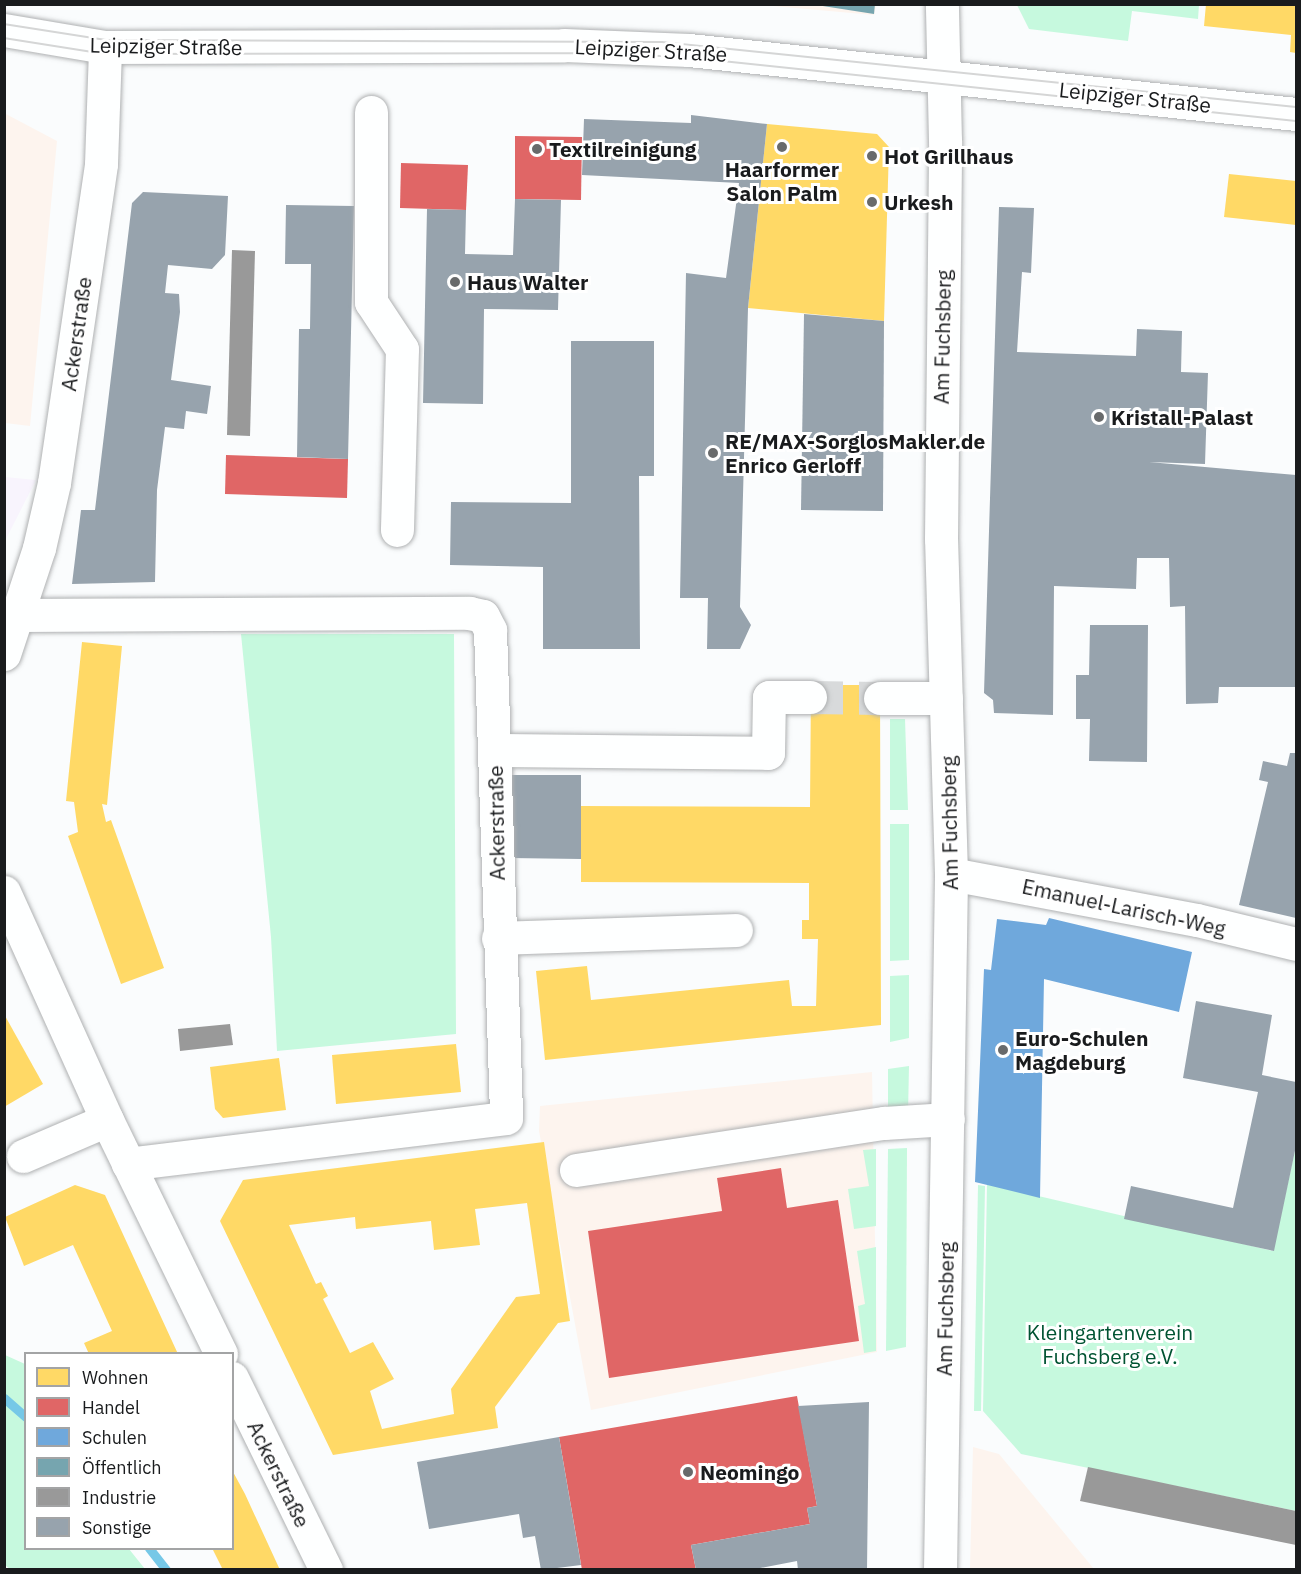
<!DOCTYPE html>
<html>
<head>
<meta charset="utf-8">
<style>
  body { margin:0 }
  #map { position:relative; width:1301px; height:1574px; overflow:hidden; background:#fafcfd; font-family:"IBM Plex Sans",sans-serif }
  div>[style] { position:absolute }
  .commercial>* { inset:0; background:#fdf4ee }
  .industrial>* { inset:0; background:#f8f4fd }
  .green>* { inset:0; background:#c6f9de }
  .homes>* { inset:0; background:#ffd966 }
  .shops>* { inset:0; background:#e06666 }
  .schools>* { inset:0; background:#6fa8dc }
  .public>* { inset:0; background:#76a5af }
  .industry>* { inset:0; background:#999 }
  .stream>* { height:9px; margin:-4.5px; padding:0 4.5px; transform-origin:4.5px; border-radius:4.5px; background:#76c8e7 }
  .building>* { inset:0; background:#97a3ad }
  .minor-tunnel>* { height:33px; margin-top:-16.5px; transform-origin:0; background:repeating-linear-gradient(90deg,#d8dadb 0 33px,transparent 0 49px) }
  .roads { filter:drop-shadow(0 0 2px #afb1b2) drop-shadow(0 0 2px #afb1b2) }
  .minor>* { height:33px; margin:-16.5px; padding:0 16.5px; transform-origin:16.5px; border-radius:16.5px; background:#feffff }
  .major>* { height:33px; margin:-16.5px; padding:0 16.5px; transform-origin:16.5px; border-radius:16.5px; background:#feffff }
  .tram>* { height:1.5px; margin:-0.75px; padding:0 0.75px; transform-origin:0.75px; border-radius:0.75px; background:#d5d6d6 }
  .dots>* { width:16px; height:16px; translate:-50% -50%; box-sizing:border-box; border:3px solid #fff; border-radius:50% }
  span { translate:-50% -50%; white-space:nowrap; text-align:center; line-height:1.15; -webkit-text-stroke:6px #fff; paint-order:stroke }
  .street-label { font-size:21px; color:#191b1d }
  .poi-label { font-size:21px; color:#191b1d; font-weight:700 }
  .left { translate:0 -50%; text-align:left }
  .park-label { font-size:21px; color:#005332 }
  .frame { position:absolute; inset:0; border:6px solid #191b1d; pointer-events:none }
  .legend { position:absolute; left:24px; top:1352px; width:210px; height:198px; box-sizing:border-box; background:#fff; border:2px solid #a3a4a5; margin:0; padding:8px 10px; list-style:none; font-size:18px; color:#191b1d }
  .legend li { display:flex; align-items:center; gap:12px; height:30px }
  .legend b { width:30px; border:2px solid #a3a4a5 }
</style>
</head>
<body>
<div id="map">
  <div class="commercial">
    <div style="clip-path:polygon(762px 5px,876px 5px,874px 15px)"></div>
    <div style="clip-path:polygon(4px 113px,57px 141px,30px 426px,5px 423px)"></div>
    <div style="clip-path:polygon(872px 1072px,877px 1352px,591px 1410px,539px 1131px,540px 1106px)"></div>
    <div style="clip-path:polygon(973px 1447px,999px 1454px,1094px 1569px,970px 1569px)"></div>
  </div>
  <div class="industrial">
    <div style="clip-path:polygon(5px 477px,36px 480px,5px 541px,4px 477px)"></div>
  </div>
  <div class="green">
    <div style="clip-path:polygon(1017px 5px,1199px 5px,1198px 19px,1132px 11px,1128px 41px,1029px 29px)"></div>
    <div style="clip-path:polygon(241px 634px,454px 634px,456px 1034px,277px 1051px,271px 937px)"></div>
    <div style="clip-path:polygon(890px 719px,905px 719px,908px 810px,890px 810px)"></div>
    <div style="clip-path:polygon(890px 824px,909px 824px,909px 960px,890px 961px)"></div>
    <div style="clip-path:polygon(909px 975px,909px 1038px,890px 1042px,890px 976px)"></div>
    <div style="clip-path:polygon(909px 1066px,908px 1114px,888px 1115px,888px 1069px)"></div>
    <div style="clip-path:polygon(1296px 1146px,1296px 1511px,1021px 1454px,983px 1411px,987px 1184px,1273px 1251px)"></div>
    <div style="clip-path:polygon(907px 1148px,906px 1347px,886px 1351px,888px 1149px)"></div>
    <div style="clip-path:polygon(876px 1149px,876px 1226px,854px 1229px,848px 1189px,869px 1186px,863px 1150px)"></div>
    <div style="clip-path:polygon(978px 1185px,985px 1186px,981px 1411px,974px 1411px)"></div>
    <div style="clip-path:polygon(876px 1247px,876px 1351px,864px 1353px,858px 1306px,865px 1304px,857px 1251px)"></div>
    <div style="clip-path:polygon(5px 1355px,25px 1364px,26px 1548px,129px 1549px,145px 1569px,11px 1570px,5px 1565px)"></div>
  </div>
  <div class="homes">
    <div style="clip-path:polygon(1206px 4px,1296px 4px,1296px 53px,1290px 52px,1291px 35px,1204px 26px)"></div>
    <div style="clip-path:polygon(767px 124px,877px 134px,889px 147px,884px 321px,748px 308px)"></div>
    <div style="clip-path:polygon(1229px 174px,1296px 181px,1296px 225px,1224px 217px)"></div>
    <div style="clip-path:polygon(82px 642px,122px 646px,107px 805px,102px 804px,106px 822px,111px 820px,164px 968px,121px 984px,68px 836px,78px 832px,74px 802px,66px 801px)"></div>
    <div style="clip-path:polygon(811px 685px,880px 685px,881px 1025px,545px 1060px,536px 971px,587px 966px,591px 1000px,789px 980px,792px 1006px,816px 1006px,818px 939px,802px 939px,802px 920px,809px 920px,809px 883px,581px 882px,581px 806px,810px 807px)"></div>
    <div style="clip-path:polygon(4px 1014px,43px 1084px,4px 1107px)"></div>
    <div style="clip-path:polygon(456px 1044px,461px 1092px,336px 1104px,332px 1055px)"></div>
    <div style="clip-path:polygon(279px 1058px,286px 1110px,223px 1118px,215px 1109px,210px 1067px)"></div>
    <div style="clip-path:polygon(evenodd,544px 1142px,570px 1321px,558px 1323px,495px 1407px,498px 1428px,333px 1455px,220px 1221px,243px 1180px,544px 1142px,527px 1203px,540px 1294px,516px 1297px,451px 1389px,454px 1414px,382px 1429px,370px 1391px,394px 1379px,373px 1342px,350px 1353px,323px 1299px,328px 1296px,321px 1282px,316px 1284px,289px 1225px,355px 1217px,356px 1229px,431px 1221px,434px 1250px,480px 1245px,475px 1209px,527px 1203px)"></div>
    <div style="clip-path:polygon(75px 1185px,105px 1195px,178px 1354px,89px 1354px,84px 1343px,112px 1331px,73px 1245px,24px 1266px,5px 1217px)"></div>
    <div style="clip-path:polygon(232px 1470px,245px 1494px,280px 1570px,223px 1570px,212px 1548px,232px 1548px)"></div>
  </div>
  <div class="shops">
    <div style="clip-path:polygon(515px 136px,582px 137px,581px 200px,515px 199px)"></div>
    <div style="clip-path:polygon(401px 163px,468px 165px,466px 210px,400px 208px)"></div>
    <div style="clip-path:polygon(226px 455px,348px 459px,347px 498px,225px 494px)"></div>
    <div style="clip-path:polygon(781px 1168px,787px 1208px,838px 1200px,859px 1341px,609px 1378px,588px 1231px,722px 1211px,717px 1178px)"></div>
    <div style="clip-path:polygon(797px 1396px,817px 1506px,807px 1508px,810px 1524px,691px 1545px,696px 1570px,582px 1570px,559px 1437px)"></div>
  </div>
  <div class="schools">
    <div style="clip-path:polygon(1049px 918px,1192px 952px,1179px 1012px,1044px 979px,1040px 1198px,975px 1182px,984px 969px,991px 970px,997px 919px,1046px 925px)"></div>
  </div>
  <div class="public">
    <div style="clip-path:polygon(810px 4px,875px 4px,874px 14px)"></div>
  </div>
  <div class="industry">
    <div style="clip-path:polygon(232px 250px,255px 251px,250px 436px,227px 435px)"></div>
    <div style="clip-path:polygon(230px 1024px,233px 1045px,180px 1051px,178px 1029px)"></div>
    <div style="clip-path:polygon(1088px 1467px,1296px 1511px,1296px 1545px,1080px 1501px)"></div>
  </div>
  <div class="stream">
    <div style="left:4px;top:1398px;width:29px;rotate:41deg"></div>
    <div style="left:149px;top:1548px;width:28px;rotate:52deg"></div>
  </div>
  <div class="building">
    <div style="clip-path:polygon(691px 115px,767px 124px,748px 308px,740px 607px,751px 625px,740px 649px,707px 649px,708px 598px,680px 598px,686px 273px,726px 278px,739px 183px,582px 175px,584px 119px,691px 123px)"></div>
    <div style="clip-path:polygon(143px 192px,228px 196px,225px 255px,212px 269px,168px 265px,165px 293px,179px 294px,180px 312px,171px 380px,211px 386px,207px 414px,186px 411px,184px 429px,165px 427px,157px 490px,155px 582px,72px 584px,81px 510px,95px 510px,132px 203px)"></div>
    <div style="clip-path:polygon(515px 199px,561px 200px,558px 310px,484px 309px,483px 404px,423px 403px,427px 209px,466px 210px,465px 254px,513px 255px)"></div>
    <div style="clip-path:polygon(286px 205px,354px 206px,348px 459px,297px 457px,299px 329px,310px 329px,311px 264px,285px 264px)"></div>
    <div style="clip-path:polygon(999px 207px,1034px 208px,1031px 273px,1022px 272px,1017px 352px,1136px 356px,1137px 329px,1182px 331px,1181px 372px,1208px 373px,1205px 464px,1149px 462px,1296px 475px,1296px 687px,1219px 687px,1218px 703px,1186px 704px,1185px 606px,1170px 607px,1169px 558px,1137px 558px,1136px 589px,1054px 586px,1053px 715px,994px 713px,993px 700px,984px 693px)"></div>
    <div style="clip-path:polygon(804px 314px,884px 321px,883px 511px,801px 510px)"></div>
    <div style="clip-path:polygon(571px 341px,654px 341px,654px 476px,639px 476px,640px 649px,543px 649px,543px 567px,450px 565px,451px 502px,571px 503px)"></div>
    <div style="clip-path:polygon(1090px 625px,1148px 625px,1147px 762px,1089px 761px,1090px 719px,1076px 719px,1076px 675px,1089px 675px)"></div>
    <div style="clip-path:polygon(1290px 753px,1296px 753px,1296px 918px,1239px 905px,1268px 782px,1259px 780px,1263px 761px,1287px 766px)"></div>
    <div style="clip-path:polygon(511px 775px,581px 775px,581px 859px,510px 858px)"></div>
    <div style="clip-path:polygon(1196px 1001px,1272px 1015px,1262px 1075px,1296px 1082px,1296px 1146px,1274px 1251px,1124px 1219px,1131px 1186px,1233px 1208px,1258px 1092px,1183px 1078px)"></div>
    <div style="clip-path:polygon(869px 1402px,867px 1570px,798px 1570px,797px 1561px,750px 1570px,696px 1570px,691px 1545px,810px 1524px,807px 1508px,817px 1506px,798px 1406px)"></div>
    <div style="clip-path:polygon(559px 1437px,581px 1565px,541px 1570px,535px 1536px,523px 1538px,519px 1514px,429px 1529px,417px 1462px)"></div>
  </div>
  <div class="minor-tunnel">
    <div style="left:810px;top:697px;width:70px;rotate:0.8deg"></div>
  </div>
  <div class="roads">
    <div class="minor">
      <div style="left:371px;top:112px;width:190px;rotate:90deg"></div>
      <div style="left:371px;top:302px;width:56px;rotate:56.6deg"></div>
      <div style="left:402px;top:349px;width:181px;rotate:91.6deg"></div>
      <div style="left:17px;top:615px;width:452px;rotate:-0.3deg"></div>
      <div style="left:469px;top:613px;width:14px;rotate:12deg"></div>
      <div style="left:483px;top:616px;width:16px;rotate:63deg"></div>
      <div style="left:490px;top:630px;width:488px;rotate:88.1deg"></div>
      <div style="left:506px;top:1118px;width:381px;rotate:173.1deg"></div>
      <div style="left:4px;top:654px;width:112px;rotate:-71.7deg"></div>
      <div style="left:39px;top:548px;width:67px;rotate:-77deg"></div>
      <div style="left:54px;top:483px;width:322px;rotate:-81.6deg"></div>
      <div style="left:101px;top:164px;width:117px;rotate:-88deg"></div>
      <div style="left:880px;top:698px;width:66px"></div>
      <div style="left:495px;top:750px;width:273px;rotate:0.6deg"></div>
      <div style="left:768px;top:753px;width:56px;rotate:-89deg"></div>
      <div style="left:769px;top:697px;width:41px"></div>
      <div style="left:951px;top:874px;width:250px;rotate:10.6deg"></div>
      <div style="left:1197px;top:920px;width:102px;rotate:13.6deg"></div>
      <div style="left:4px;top:892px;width:250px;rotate:65.7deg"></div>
      <div style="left:107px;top:1120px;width:260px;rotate:64deg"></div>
      <div style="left:498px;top:938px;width:238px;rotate:-1.9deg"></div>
      <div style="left:23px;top:1156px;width:91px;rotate:-23.2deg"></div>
      <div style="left:576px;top:1170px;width:312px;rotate:-8.7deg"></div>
      <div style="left:884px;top:1123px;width:64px;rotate:-3.6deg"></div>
      <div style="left:232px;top:1378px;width:214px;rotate:63.9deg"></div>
    </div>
    <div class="major">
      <div style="left:4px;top:30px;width:102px;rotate:9.6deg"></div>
      <div style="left:105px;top:47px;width:459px;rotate:-0.2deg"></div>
      <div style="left:564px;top:45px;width:125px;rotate:2.3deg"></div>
      <div style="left:689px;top:50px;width:610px;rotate:6.02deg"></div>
      <div style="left:940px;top:1570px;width:696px;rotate:-89.09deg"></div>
      <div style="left:951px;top:874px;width:335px;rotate:-91.7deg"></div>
      <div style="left:941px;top:539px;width:398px;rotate:-89.4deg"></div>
      <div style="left:945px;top:141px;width:137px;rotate:-91.3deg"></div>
    </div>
  </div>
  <div class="tram">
    <div style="left:4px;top:24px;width:103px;rotate:8.9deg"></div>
    <div style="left:106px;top:40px;width:556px;rotate:0.21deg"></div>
    <div style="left:662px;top:42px;width:637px;rotate:5.85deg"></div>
    <div style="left:4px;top:38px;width:102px;rotate:9deg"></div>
    <div style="left:105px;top:54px;width:485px;rotate:-0.1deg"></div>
    <div style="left:590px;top:53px;width:94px;rotate:2.4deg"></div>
    <div style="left:684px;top:57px;width:615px;rotate:5.97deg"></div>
  </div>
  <div class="dots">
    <div style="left:782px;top:147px;background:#686a6b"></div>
    <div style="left:537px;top:149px;background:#686a6b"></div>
    <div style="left:872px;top:156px;background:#686a6b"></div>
    <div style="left:872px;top:202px;background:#686a6b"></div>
    <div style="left:455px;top:282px;background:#686a6b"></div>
    <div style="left:1099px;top:417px;background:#686a6b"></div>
    <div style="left:713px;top:453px;background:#686a6b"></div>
    <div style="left:1003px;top:1050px;background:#686a6b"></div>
    <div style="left:688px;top:1472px;background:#686a6b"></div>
  </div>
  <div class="street-label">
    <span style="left:166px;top:46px;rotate:1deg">Leipziger Straße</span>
    <span style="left:651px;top:50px;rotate:3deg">Leipziger Straße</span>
    <span style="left:1135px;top:97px;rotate:6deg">Leipziger Straße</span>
    <span style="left:76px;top:334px;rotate:-82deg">Ackerstraße</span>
    <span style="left:942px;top:337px;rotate:-89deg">Am Fuchsberg</span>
    <span style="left:496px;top:823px;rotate:-91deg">Ackerstraße</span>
    <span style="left:949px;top:823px;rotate:-91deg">Am Fuchsberg</span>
    <span style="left:1124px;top:907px;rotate:12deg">Emanuel-Larisch-Weg</span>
    <span style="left:945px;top:1309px;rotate:-89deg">Am Fuchsberg</span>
    <span style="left:279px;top:1474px;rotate:64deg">Ackerstraße</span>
  </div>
  <div class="poi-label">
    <span class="left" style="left:549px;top:149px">Textilreinigung</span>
    <span class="left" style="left:884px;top:156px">Hot Grillhaus</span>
    <span style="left:782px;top:181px">Haarformer<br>Salon Palm</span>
    <span class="left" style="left:884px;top:202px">Urkesh</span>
    <span class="left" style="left:467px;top:282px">Haus Walter</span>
    <span class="left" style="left:1111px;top:417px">Kristall-Palast</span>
    <span class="left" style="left:725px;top:453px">RE/MAX-SorglosMakler.de<br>Enrico Gerloff</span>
    <span class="left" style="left:1015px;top:1050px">Euro-Schulen<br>Magdeburg</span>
    <span class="left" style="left:700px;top:1472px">Neomingo</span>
  </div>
  <div class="park-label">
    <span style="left:1110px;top:1344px">Kleingartenverein<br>Fuchsberg e.V.</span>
  </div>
  <div class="frame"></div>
  <ul class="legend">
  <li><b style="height:16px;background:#ffd966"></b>Wohnen</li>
  <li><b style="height:16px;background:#e06666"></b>Handel</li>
  <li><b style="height:16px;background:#6fa8dc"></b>Schulen</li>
  <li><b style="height:16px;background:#76a5af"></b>Öffentlich</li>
  <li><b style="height:16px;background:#999"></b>Industrie</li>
  <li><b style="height:16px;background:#97a3ad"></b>Sonstige</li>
  </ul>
</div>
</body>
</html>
